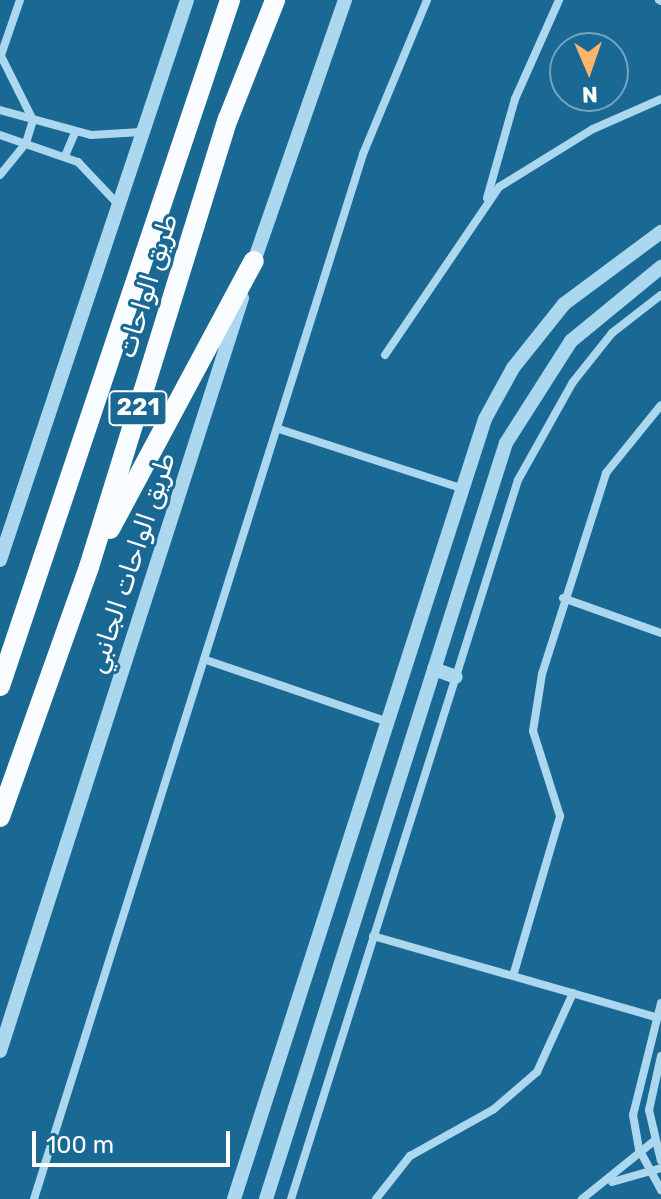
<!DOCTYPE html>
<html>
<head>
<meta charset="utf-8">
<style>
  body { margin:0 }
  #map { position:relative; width:661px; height:1199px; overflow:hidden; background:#1a6894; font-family:Rubik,Vazirmatn,sans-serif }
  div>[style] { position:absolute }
  .minor>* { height:8px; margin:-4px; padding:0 4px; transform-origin:4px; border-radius:4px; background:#acd8ef }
  .tertiary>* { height:14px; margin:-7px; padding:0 7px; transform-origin:7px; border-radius:7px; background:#acd8ef }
  .trunk>* { height:20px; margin:-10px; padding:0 10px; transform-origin:10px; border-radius:10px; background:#fafdff }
  span { translate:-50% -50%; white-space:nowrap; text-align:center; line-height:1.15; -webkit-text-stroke:6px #1a6894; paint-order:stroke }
  .shield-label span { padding:2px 6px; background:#1a6894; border:2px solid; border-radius:6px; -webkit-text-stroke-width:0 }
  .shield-label { font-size:24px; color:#fff; font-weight:700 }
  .street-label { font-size:26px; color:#fff }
  .north { position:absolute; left:549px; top:32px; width:80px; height:80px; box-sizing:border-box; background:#1a6894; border:2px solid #76a4bf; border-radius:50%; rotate:178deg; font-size:22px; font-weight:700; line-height:32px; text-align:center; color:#fff }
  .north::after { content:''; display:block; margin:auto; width:28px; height:36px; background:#ffb66a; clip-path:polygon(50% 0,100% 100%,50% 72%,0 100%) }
  .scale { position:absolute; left:32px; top:1131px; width:198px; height:36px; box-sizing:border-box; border:4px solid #fff; border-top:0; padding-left:10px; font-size:24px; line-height:28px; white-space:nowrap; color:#fff; -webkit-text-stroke:6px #1a6894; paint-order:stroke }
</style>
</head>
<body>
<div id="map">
  <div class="minor">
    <div style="left:659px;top:0;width:2px;rotate:27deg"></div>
    <div style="left:0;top:58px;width:61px;rotate:-71deg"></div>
    <div style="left:0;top:110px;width:94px;rotate:15.4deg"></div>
    <div style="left:91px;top:135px;width:50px;rotate:-3.4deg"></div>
    <div style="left:0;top:135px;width:83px;rotate:19.1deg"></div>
    <div style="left:78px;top:162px;width:55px;rotate:46.5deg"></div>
    <div style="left:65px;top:156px;width:26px;rotate:-67deg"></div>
    <div style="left:0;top:175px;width:41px;rotate:-50.9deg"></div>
    <div style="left:26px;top:143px;width:24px;rotate:-73deg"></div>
    <div style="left:33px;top:120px;width:72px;rotate:-116.6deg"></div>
    <div style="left:487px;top:198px;width:103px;rotate:-74.2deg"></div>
    <div style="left:515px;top:99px;width:108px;rotate:-66deg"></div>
    <div style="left:385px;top:355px;width:203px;rotate:-55.8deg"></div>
    <div style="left:499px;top:187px;width:110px;rotate:-31.7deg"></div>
    <div style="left:593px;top:129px;width:74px;rotate:-23.8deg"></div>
    <div style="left:279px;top:429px;width:191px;rotate:18deg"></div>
    <div style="left:563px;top:598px;width:104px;rotate:19.7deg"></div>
    <div style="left:206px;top:660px;width:192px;rotate:18.8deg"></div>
    <div style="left:373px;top:936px;width:294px;rotate:16deg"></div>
    <div style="left:513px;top:976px;width:167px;rotate:-73.6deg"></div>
    <div style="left:560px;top:816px;width:89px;rotate:-107.6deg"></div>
    <div style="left:533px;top:731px;width:58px;rotate:-81deg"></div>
    <div style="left:542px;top:674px;width:211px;rotate:-72.3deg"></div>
    <div style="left:606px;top:473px;width:87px;rotate:-51deg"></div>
    <div style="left:661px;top:1003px;width:115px;rotate:104deg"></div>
    <div style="left:633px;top:1115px;width:35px;rotate:80deg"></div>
    <div style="left:639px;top:1149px;width:47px;rotate:61.8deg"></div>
    <div style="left:661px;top:1056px;width:55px;rotate:102.5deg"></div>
    <div style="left:649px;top:1110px;width:52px;rotate:76.8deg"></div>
    <div style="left:612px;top:1182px;width:51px;rotate:-15.9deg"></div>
    <div style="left:34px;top:1199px;width:1096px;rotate:-72.52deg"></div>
    <div style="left:363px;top:154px;width:167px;rotate:-67.4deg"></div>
    <div style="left:291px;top:1199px;width:754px;rotate:-72.48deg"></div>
    <div style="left:518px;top:480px;width:112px;rotate:-60.7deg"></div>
    <div style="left:573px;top:382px;width:63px;rotate:-51.5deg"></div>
    <div style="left:612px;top:333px;width:62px;rotate:-37.8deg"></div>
    <div style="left:376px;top:1199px;width:55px;rotate:-51.7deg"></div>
    <div style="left:410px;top:1156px;width:96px;rotate:-29.2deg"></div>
    <div style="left:494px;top:1109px;width:57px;rotate:-40.7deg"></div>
    <div style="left:537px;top:1072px;width:87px;rotate:-65.5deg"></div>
    <div style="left:582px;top:1199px;width:91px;rotate:-38.8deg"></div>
  </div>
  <div class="tertiary">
    <div style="left:252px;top:267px;width:283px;rotate:-70.8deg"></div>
    <div style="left:0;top:560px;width:590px;rotate:-71.53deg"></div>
    <div style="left:434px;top:669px;width:23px;rotate:20deg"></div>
    <div style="left:0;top:1051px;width:791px;rotate:-72.18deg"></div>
    <div style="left:234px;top:1199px;width:819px;rotate:-72.16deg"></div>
    <div style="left:485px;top:419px;width:58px;rotate:-61.2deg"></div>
    <div style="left:513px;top:368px;width:82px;rotate:-51.4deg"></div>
    <div style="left:564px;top:304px;width:121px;rotate:-36.6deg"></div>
    <div style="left:266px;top:1199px;width:793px;rotate:-72.39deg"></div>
    <div style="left:506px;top:443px;width:121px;rotate:-57.5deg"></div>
    <div style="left:571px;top:341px;width:117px;rotate:-39.4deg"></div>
  </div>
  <div class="trunk">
    <div style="left:110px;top:529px;width:304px;rotate:-61.8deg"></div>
    <div style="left:0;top:686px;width:724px;rotate:-71.46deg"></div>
    <div style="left:0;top:817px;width:265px;rotate:-70.4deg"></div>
    <div style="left:89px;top:567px;width:469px;rotate:-72.8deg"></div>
    <div style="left:228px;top:119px;width:128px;rotate:-68.4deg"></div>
  </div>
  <div class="shield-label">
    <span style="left:138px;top:408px">221</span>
  </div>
  <div class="street-label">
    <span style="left:148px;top:286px;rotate:-73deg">طريق الواحات</span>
    <span style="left:132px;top:563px;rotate:-72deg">طريق الواحات الجانبي</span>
  </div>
  <div class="north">N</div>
  <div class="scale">100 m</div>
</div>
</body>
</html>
